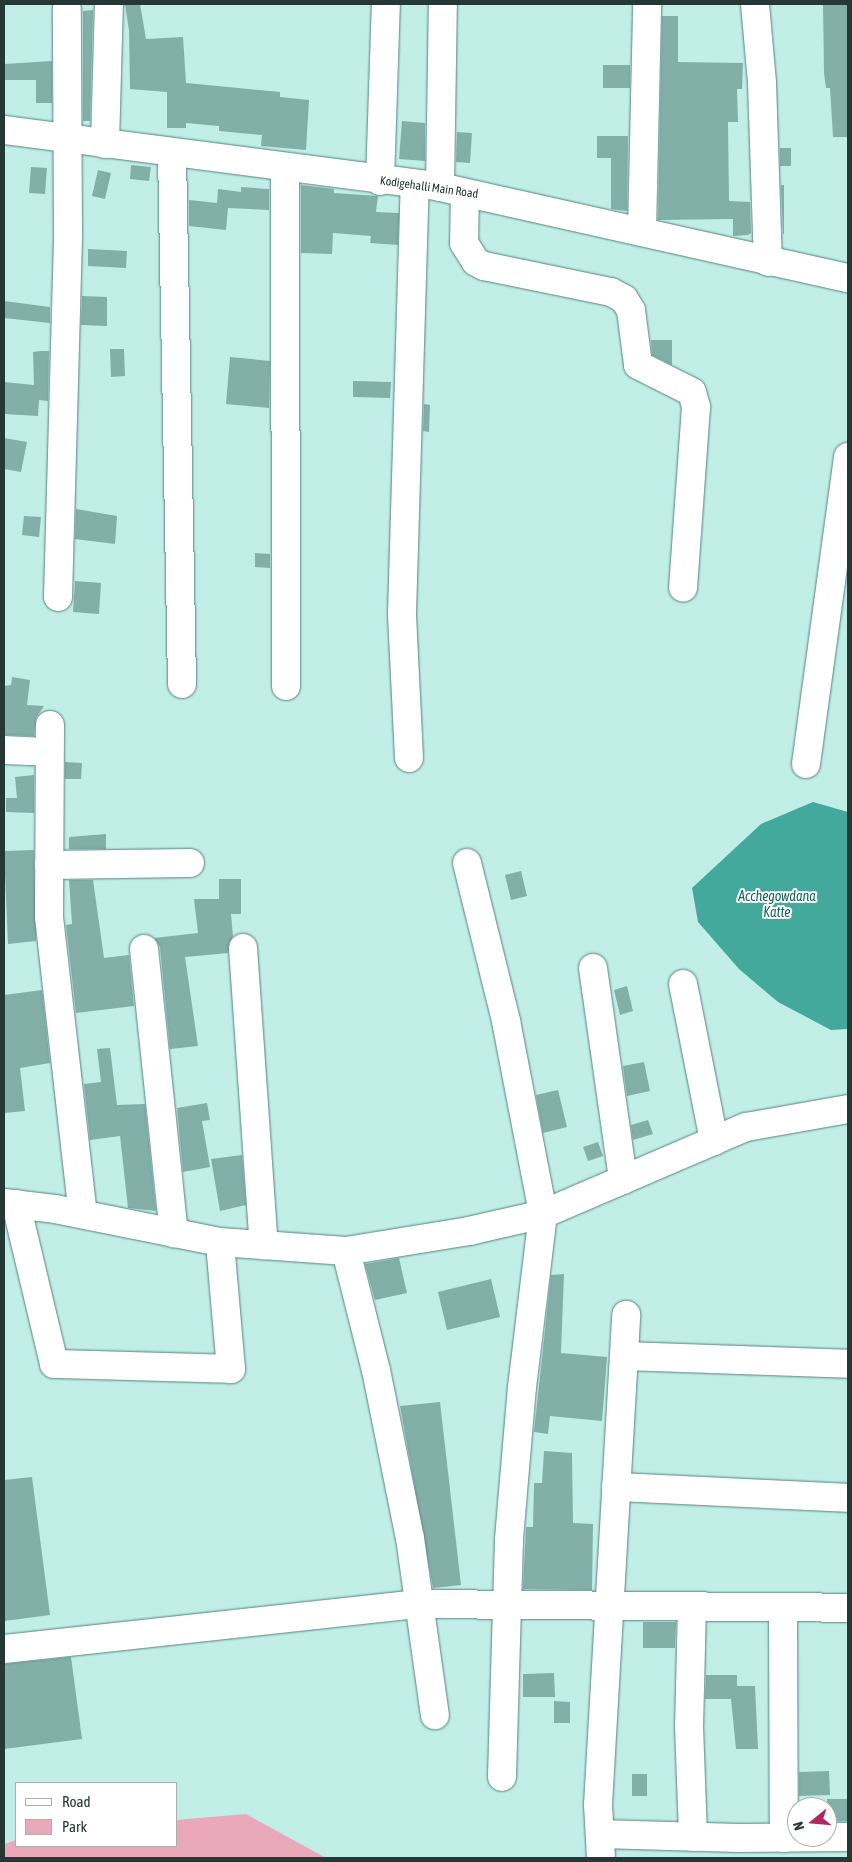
<!DOCTYPE html>
<html>
<head>
<meta charset="utf-8">
<style>
  body { margin:0 }
  #map { position:relative; width:852px; height:1862px; overflow:hidden; background:#c1efe8; font-family:"Asap Condensed",sans-serif }
  div>[style] { position:absolute }
  .green>* { inset:0; background:#eaa9ba }
  .water>* { inset:0; background:#43a99d }
  .building>* { inset:0; background:#82afa8 }
  .roads { filter:drop-shadow(0 0 1px #57827b) drop-shadow(0 0 1px #57827b) }
  .minor>* { height:28px; margin:-14px; padding:0 14px; transform-origin:14px; border-radius:14px; background:#fff }
  span { translate:-50% -50%; white-space:nowrap; text-align:center; line-height:1.15; -webkit-text-stroke:4px #fff; paint-order:stroke }
  .street-label { font-size:12px; color:#263835 }
  .water-label { font-size:14px; color:#13655c; font-style:italic }
  .frame { position:absolute; inset:0; border:5px solid #263835; pointer-events:none }
  .legend { position:absolute; left:15px; top:1782px; width:162px; height:65px; box-sizing:border-box; background:#fff; border:1px solid #a8afae; margin:0; padding:6px 9px; list-style:none; font-size:15px; color:#263835 }
  .legend li { display:flex; align-items:center; gap:10px; height:25px }
  .legend b { width:25px; border:1px solid #a8afae }
  .north { position:absolute; left:787px; top:1797px; width:50px; height:50px; box-sizing:border-box; background:#fff; border:1px solid #a8afae; border-radius:50%; rotate:253deg; font-size:14px; font-weight:700; line-height:20px; text-align:center; color:#263835 }
  .north::after { content:''; display:block; margin:auto; width:18px; height:22px; background:#b32761; clip-path:polygon(50% 0,100% 100%,50% 72%,0 100%) }
</style>
</head>
<body>
<div id="map">
  <div class="green">
    <div style="clip-path:polygon(246px 1814px,326px 1858px,4px 1858px,4px 1844px,16px 1840px,16px 1846px,176px 1846px,176px 1820px)"></div>
  </div>
  <div class="water">
    <div style="clip-path:polygon(813px 802px,848px 812px,848px 1029px,831px 1030px,778px 1002px,739px 969px,698px 922px,692px 888px,761px 824px)"></div>
  </div>
  <div class="building">
    <div style="clip-path:polygon(125px 4px,140px 4px,146px 39px,183px 37px,186px 83px,280px 92px,280px 97px,309px 100px,306px 150px,261px 146px,262px 135px,219px 131px,219px 126px,186px 123px,186px 128px,167px 128px,167px 92px,130px 89px,129px 31px)"></div>
    <div style="clip-path:polygon(823px 4px,848px 4px,848px 137px,833px 137px,830px 88px,826px 88px,824px 73px)"></div>
    <div style="clip-path:polygon(93px 10px,90px 121px,83px 121px,83px 11px)"></div>
    <div style="clip-path:polygon(662px 16px,678px 16px,678px 62px,743px 63px,742px 89px,737px 89px,738px 122px,728px 122px,729px 201px,750px 202px,751px 233px,748px 235px,733px 236px,733px 219px,658px 220px)"></div>
    <div style="clip-path:polygon(52px 61px,52px 103px,36px 103px,36px 80px,4px 80px,4px 64px)"></div>
    <div style="clip-path:polygon(603px 65px,630px 65px,630px 88px,603px 88px)"></div>
    <div style="clip-path:polygon(402px 121px,425px 123px,425px 161px,399px 159px)"></div>
    <div style="clip-path:polygon(457px 132px,472px 133px,470px 163px,456px 162px)"></div>
    <div style="clip-path:polygon(597px 136px,628px 136px,627px 211px,611px 209px,611px 158px,597px 158px)"></div>
    <div style="clip-path:polygon(780px 148px,791px 148px,791px 166px,780px 166px)"></div>
    <div style="clip-path:polygon(131px 165px,151px 167px,149px 181px,130px 179px)"></div>
    <div style="clip-path:polygon(31px 167px,47px 168px,45px 194px,29px 193px)"></div>
    <div style="clip-path:polygon(98px 170px,111px 173px,105px 199px,92px 196px)"></div>
    <div style="clip-path:polygon(301px 185px,334px 189px,334px 193px,378px 196px,376px 212px,399px 213px,398px 245px,370px 243px,371px 236px,333px 233px,332px 254px,301px 253px)"></div>
    <div style="clip-path:polygon(781px 185px,784px 185px,784px 234px,783px 234px)"></div>
    <div style="clip-path:polygon(241px 187px,269px 189px,269px 210px,228px 208px,226px 230px,189px 226px,189px 200px,217px 203px,218px 189px,241px 192px)"></div>
    <div style="clip-path:polygon(88px 249px,127px 251px,126px 268px,88px 266px)"></div>
    <div style="clip-path:polygon(82px 296px,107px 297px,107px 326px,81px 325px)"></div>
    <div style="clip-path:polygon(4px 301px,50px 307px,50px 323px,4px 318px)"></div>
    <div style="clip-path:polygon(651px 340px,672px 340px,672px 365px,652px 355px)"></div>
    <div style="clip-path:polygon(110px 349px,124px 349px,125px 376px,111px 377px)"></div>
    <div style="clip-path:polygon(40px 351px,49px 351px,48px 401px,39px 400px,38px 416px,4px 414px,4px 382px,34px 385px,33px 352px)"></div>
    <div style="clip-path:polygon(230px 357px,270px 361px,269px 408px,226px 404px)"></div>
    <div style="clip-path:polygon(353px 381px,391px 382px,390px 398px,353px 397px)"></div>
    <div style="clip-path:polygon(424px 404px,430px 405px,429px 432px,423px 431px)"></div>
    <div style="clip-path:polygon(4px 438px,27px 442px,21px 472px,4px 469px)"></div>
    <div style="clip-path:polygon(76px 509px,117px 516px,115px 544px,75px 539px)"></div>
    <div style="clip-path:polygon(24px 516px,41px 517px,39px 537px,22px 535px)"></div>
    <div style="clip-path:polygon(255px 553px,270px 554px,270px 568px,255px 567px)"></div>
    <div style="clip-path:polygon(75px 581px,101px 583px,99px 614px,73px 612px)"></div>
    <div style="clip-path:polygon(12px 677px,30px 680px,27px 705px,44px 706px,36px 718px,34px 736px,4px 735px,4px 686px,11px 685px)"></div>
    <div style="clip-path:polygon(65px 762px,82px 763px,81px 779px,65px 779px)"></div>
    <div style="clip-path:polygon(34px 775px,34px 813px,6px 812px,6px 798px,17px 798px,15px 777px)"></div>
    <div style="clip-path:polygon(106px 834px,106px 849px,69px 849px,69px 837px)"></div>
    <div style="clip-path:polygon(34px 850px,36px 941px,8px 944px,4px 851px)"></div>
    <div style="clip-path:polygon(521px 871px,527px 896px,511px 900px,505px 875px)"></div>
    <div style="clip-path:polygon(219px 879px,241px 879px,241px 914px,231px 914px,233px 936px,228px 953px,185px 957px,198px 1046px,170px 1049px,160px 947px,154px 938px,198px 933px,194px 899px,219px 899px)"></div>
    <div style="clip-path:polygon(69px 880px,93px 880px,104px 958px,129px 955px,134px 1006px,76px 1013px,66px 925px,72px 924px)"></div>
    <div style="clip-path:polygon(627px 986px,633px 1011px,620px 1015px,614px 990px)"></div>
    <div style="clip-path:polygon(42px 990px,50px 1063px,20px 1068px,25px 1111px,4px 1113px,4px 995px)"></div>
    <div style="clip-path:polygon(110px 1048px,117px 1105px,145px 1104px,156px 1211px,128px 1208px,120px 1136px,90px 1140px,84px 1084px,101px 1082px,97px 1049px)"></div>
    <div style="clip-path:polygon(644px 1062px,650px 1091px,627px 1096px,623px 1066px)"></div>
    <div style="clip-path:polygon(558px 1090px,567px 1127px,543px 1133px,536px 1095px)"></div>
    <div style="clip-path:polygon(207px 1103px,210px 1120px,202px 1121px,210px 1167px,183px 1172px,177px 1108px)"></div>
    <div style="clip-path:polygon(648px 1120px,653px 1134px,633px 1140px,631px 1125px)"></div>
    <div style="clip-path:polygon(598px 1142px,603px 1156px,588px 1161px,583px 1147px)"></div>
    <div style="clip-path:polygon(242px 1155px,246px 1205px,220px 1211px,211px 1159px)"></div>
    <div style="clip-path:polygon(399px 1258px,407px 1293px,375px 1300px,365px 1264px)"></div>
    <div style="clip-path:polygon(564px 1274px,561px 1353px,607px 1357px,602px 1421px,550px 1416px,548px 1434px,534px 1432px,551px 1275px)"></div>
    <div style="clip-path:polygon(491px 1279px,500px 1317px,447px 1330px,438px 1292px)"></div>
    <div style="clip-path:polygon(440px 1402px,461px 1585px,433px 1588px,400px 1406px)"></div>
    <div style="clip-path:polygon(544px 1451px,572px 1453px,573px 1523px,593px 1524px,592px 1590px,523px 1589px,526px 1527px,533px 1527px,534px 1483px,542px 1483px)"></div>
    <div style="clip-path:polygon(32px 1477px,50px 1615px,4px 1621px,4px 1480px)"></div>
    <div style="clip-path:polygon(643px 1622px,676px 1622px,675px 1648px,643px 1648px)"></div>
    <div style="clip-path:polygon(71px 1657px,82px 1739px,4px 1749px,4px 1664px)"></div>
    <div style="clip-path:polygon(554px 1673px,555px 1697px,523px 1697px,523px 1674px)"></div>
    <div style="clip-path:polygon(706px 1675px,737px 1675px,737px 1686px,755px 1686px,758px 1749px,736px 1749px,731px 1699px,705px 1699px)"></div>
    <div style="clip-path:polygon(554px 1701px,570px 1702px,570px 1723px,554px 1723px)"></div>
    <div style="clip-path:polygon(829px 1771px,830px 1795px,799px 1796px,799px 1772px)"></div>
    <div style="clip-path:polygon(632px 1774px,647px 1774px,647px 1796px,632px 1796px)"></div>
    <div style="clip-path:polygon(827px 1799px,848px 1799px,848px 1821px,827px 1822px)"></div>
  </div>
  <div class="roads">
    <div class="minor">
      <div style="left:755px;top:4px;width:79px;rotate:84.9deg"></div>
      <div style="left:762px;top:83px;width:179px;rotate:88.1deg"></div>
      <div style="left:4px;top:130px;width:440px;rotate:7.4deg"></div>
      <div style="left:440px;top:187px;width:418px;rotate:12.6deg"></div>
      <div style="left:105px;top:144px;width:140px;rotate:-88.4deg"></div>
      <div style="left:172px;top:153px;width:531px;rotate:88.92deg"></div>
      <div style="left:285px;top:168px;width:518px;rotate:89.89deg"></div>
      <div style="left:380px;top:181px;width:177px;rotate:-88.1deg"></div>
      <div style="left:440px;top:187px;width:183px;rotate:-89.1deg"></div>
      <div style="left:465px;top:193px;width:50px;rotate:91.1deg"></div>
      <div style="left:464px;top:243px;width:22px;rotate:58deg"></div>
      <div style="left:476px;top:262px;width:9px;rotate:27deg"></div>
      <div style="left:484px;top:266px;width:130px;rotate:11.6deg"></div>
      <div style="left:611px;top:292px;width:15px;rotate:28deg"></div>
      <div style="left:624px;top:299px;width:13px;rotate:58deg"></div>
      <div style="left:631px;top:310px;width:55px;rotate:82.7deg"></div>
      <div style="left:638px;top:365px;width:60px;rotate:26.6deg"></div>
      <div style="left:692px;top:392px;width:16px;rotate:75deg"></div>
      <div style="left:696px;top:407px;width:181px;rotate:94.1deg"></div>
      <div style="left:642px;top:232px;width:228px;rotate:-88.7deg"></div>
      <div style="left:58px;top:597px;width:362px;rotate:-88.4deg"></div>
      <div style="left:68px;top:235px;width:226px;rotate:-90.3deg"></div>
      <div style="left:50px;top:725px;width:192px;rotate:90.3deg"></div>
      <div style="left:49px;top:917px;width:299px;rotate:83.5deg"></div>
      <div style="left:4px;top:750px;width:44px;rotate:2.6deg"></div>
      <div style="left:409px;top:758px;width:144px;rotate:-92.8deg"></div>
      <div style="left:402px;top:614px;width:428px;rotate:-88.3deg"></div>
      <div style="left:806px;top:764px;width:310px;rotate:-82.2deg"></div>
      <div style="left:467px;top:863px;width:163px;rotate:76.1deg"></div>
      <div style="left:506px;top:1021px;width:197px;rotate:79.1deg"></div>
      <div style="left:543px;top:1214px;width:174px;rotate:96.9deg"></div>
      <div style="left:522px;top:1387px;width:154px;rotate:94.9deg"></div>
      <div style="left:509px;top:1540px;width:237px;rotate:91.7deg"></div>
      <div style="left:49px;top:865px;width:141px;rotate:-0.8deg"></div>
      <div style="left:243px;top:948px;width:298px;rotate:86deg"></div>
      <div style="left:144px;top:949px;width:286px;rotate:84deg"></div>
      <div style="left:593px;top:968px;width:214px;rotate:81.9deg"></div>
      <div style="left:683px;top:984px;width:160px;rotate:78.8deg"></div>
      <div style="left:4px;top:1203px;width:51px;rotate:6.7deg"></div>
      <div style="left:55px;top:1209px;width:168px;rotate:11.3deg"></div>
      <div style="left:220px;top:1242px;width:126px;rotate:4.1deg"></div>
      <div style="left:346px;top:1251px;width:125px;rotate:-9.2deg"></div>
      <div style="left:469px;top:1231px;width:76px;rotate:-12.9deg"></div>
      <div style="left:543px;top:1214px;width:221px;rotate:-23.2deg"></div>
      <div style="left:746px;top:1127px;width:104px;rotate:-10deg"></div>
      <div style="left:16px;top:1204px;width:164px;rotate:76.6deg"></div>
      <div style="left:54px;top:1364px;width:177px;rotate:1.6deg"></div>
      <div style="left:231px;top:1369px;width:127px;rotate:-95deg"></div>
      <div style="left:346px;top:1251px;width:123px;rotate:75.9deg"></div>
      <div style="left:376px;top:1370px;width:171px;rotate:78.6deg"></div>
      <div style="left:410px;top:1538px;width:179px;rotate:82deg"></div>
      <div style="left:624px;top:1356px;width:224px;rotate:2deg"></div>
      <div style="left:616px;top:1487px;width:232px;rotate:2.7deg"></div>
      <div style="left:692px;top:1606px;width:120px;rotate:91.4deg"></div>
      <div style="left:689px;top:1726px;width:111px;rotate:87.9deg"></div>
      <div style="left:783px;top:1607px;width:231px;rotate:89.8deg"></div>
      <div style="left:4px;top:1649px;width:417px;rotate:-6.2deg"></div>
      <div style="left:419px;top:1604px;width:429px;rotate:0.5deg"></div>
      <div style="left:600px;top:1834px;width:139px;rotate:1.6deg"></div>
      <div style="left:739px;top:1838px;width:109px;rotate:-0.5deg"></div>
      <div style="left:601px;top:1858px;width:53px;rotate:-93.2deg"></div>
      <div style="left:598px;top:1805px;width:491px;rotate:-86.7deg"></div>
    </div>
  </div>
  <div class="street-label">
    <span style="left:429px;top:188px;rotate:8deg">Kodigehalli Main Road</span>
  </div>
  <div class="water-label">
    <span style="left:777px;top:904px">Acchegowdana<br>Katte</span>
  </div>
  <div class="frame"></div>
  <ul class="legend">
  <li><b style="height:6px;background:#fff"></b>Road</li>
  <li><b style="height:14px;background:#eaa9ba"></b>Park</li>
  </ul>
  <div class="north">N</div>
</div>
</body>
</html>
